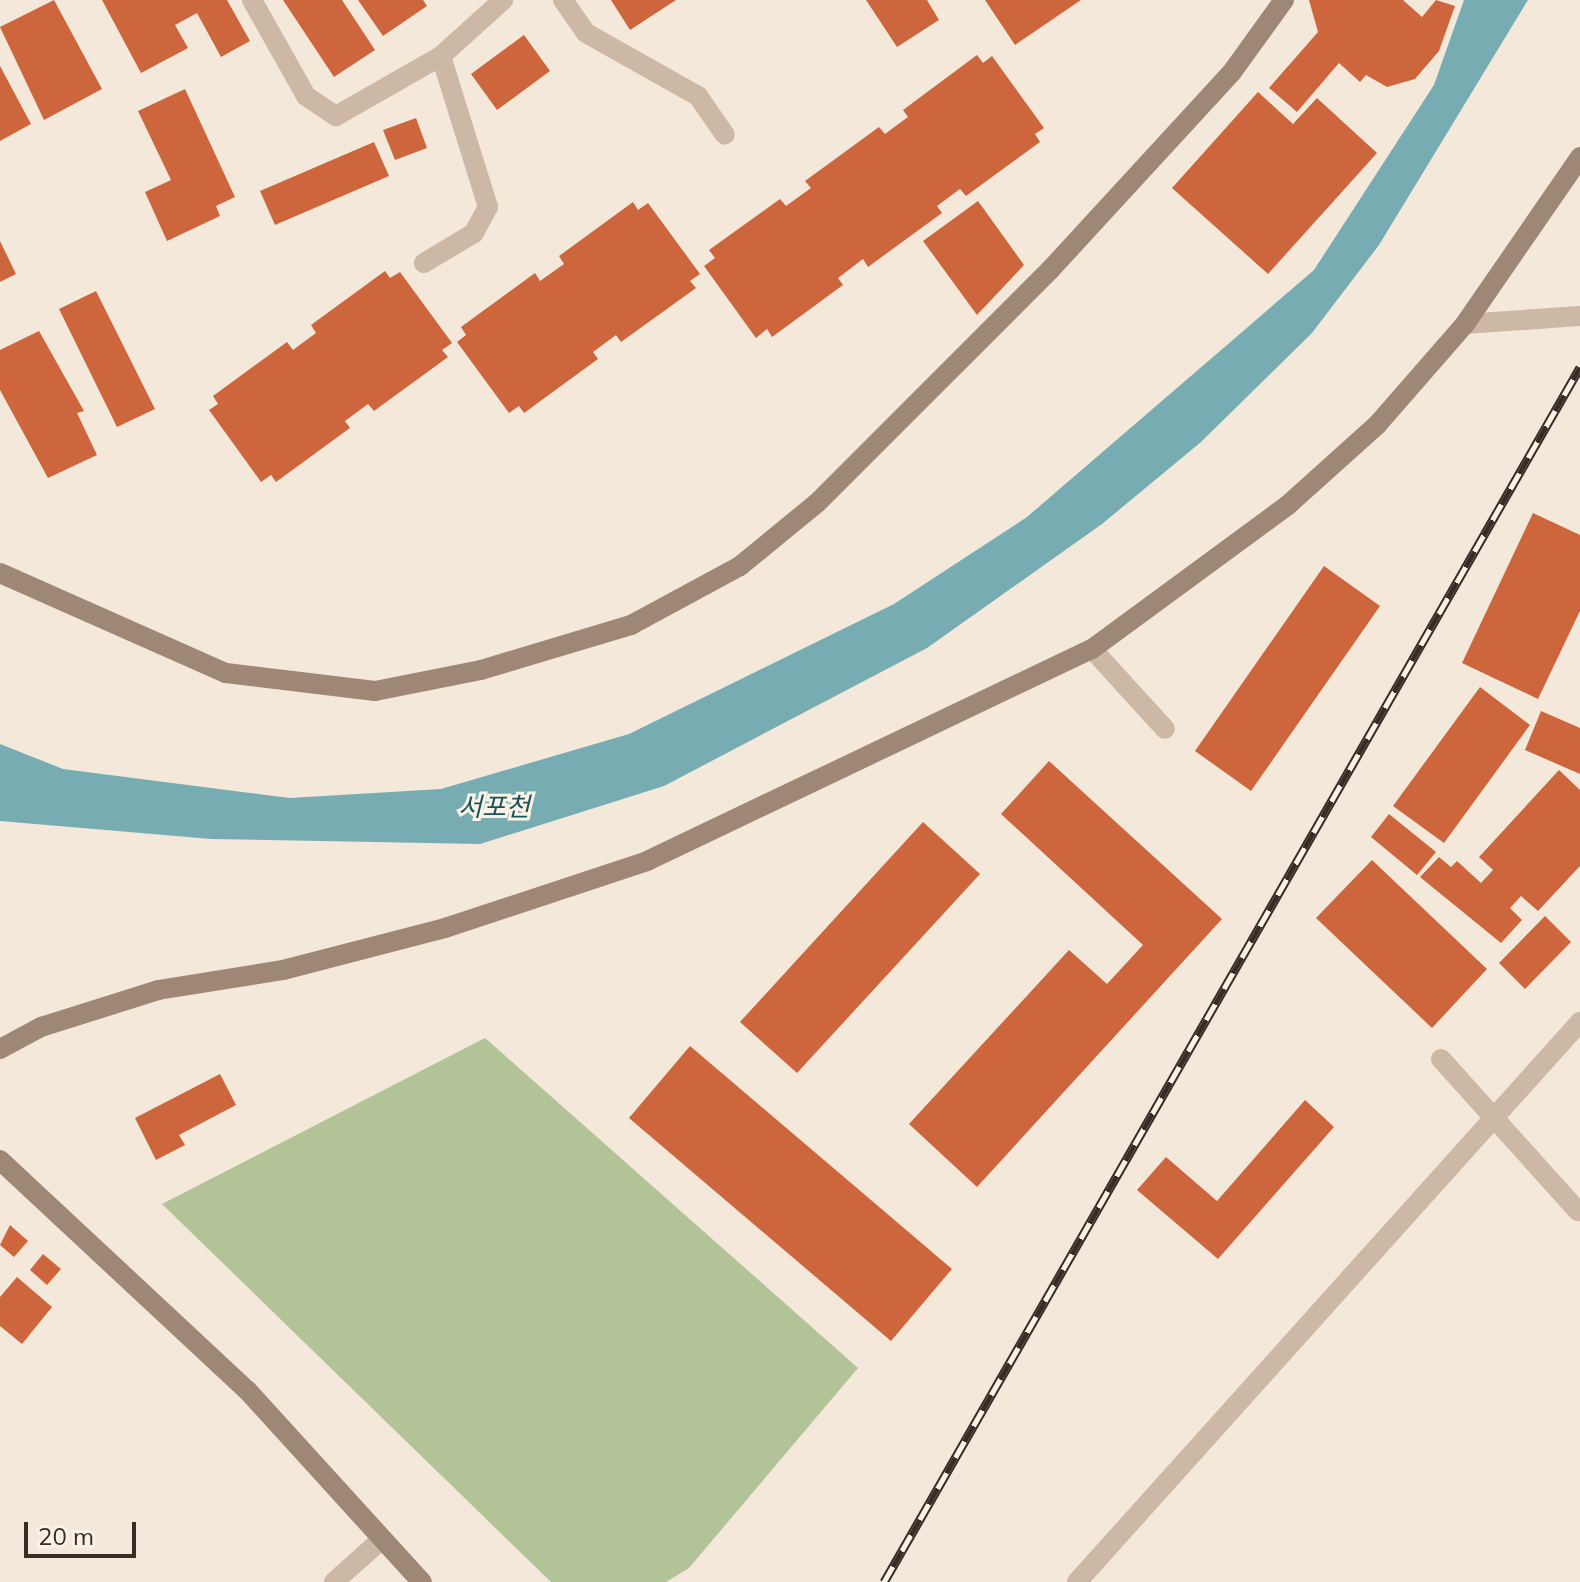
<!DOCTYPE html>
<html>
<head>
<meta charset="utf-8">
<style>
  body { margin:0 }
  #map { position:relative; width:1580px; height:1582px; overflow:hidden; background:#f3e8d9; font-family:Mulish,"Noto Sans KR",sans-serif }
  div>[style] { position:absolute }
  .green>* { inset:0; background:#b3c398 }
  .water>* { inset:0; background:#77adb2 }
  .building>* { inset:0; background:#cd663d }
  .lane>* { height:20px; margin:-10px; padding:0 10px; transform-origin:10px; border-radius:10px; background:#ccb8a5 }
  .street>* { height:20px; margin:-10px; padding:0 10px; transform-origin:10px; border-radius:10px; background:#ccb8a5 }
  .secondary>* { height:20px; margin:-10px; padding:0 10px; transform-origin:10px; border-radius:10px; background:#9f8776 }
  .rail>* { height:9px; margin-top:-4.5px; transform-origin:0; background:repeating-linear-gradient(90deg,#faf2e6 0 18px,#372c26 0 36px); box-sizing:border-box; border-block:2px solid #372c26 }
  span { translate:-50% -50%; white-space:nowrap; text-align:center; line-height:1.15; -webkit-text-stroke:6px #faf2e6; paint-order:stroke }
  .water-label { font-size:26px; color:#1a535a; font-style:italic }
  .scale { position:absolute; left:24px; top:1522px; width:112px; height:36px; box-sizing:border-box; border:4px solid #372c26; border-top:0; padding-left:10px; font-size:24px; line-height:28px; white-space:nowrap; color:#372c26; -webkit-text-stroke:6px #faf2e6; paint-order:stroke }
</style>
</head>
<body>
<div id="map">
  <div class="green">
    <div style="clip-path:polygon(485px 1038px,858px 1368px,689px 1568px,666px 1582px,551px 1582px,162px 1204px)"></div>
  </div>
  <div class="water">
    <div style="clip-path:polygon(1464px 0,1528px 0,1379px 245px,1312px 333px,1201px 442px,1102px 524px,927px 648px,664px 786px,480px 844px,211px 839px,0 821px,0 744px,63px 769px,290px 798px,441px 789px,629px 734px,894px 604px,1027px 517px,1314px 270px,1434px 85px)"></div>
  </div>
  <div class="building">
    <div style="clip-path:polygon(54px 0,102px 89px,44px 120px,0 27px)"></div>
    <div style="clip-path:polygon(102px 0,227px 0,250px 41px,221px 57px,197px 13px,175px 25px,188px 48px,141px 73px)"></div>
    <div style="clip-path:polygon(283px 0,342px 0,375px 50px,334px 77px)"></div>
    <div style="clip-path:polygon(358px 0,423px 0,427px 6px,383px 36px)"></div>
    <div style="clip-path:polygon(611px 0,676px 0,630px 30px)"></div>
    <div style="clip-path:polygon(866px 0,927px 0,939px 20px,897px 47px)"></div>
    <div style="clip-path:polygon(985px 0,1081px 0,1015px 45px)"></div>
    <div style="clip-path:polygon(1309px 0,1403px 0,1422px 17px,1436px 0,1455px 6px,1439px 51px,1415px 79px,1387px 87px,1366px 75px,1360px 82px,1339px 63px,1297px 112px,1269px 88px,1318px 32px)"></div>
    <div style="clip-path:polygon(524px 35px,550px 71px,497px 110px,471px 74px)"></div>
    <div style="clip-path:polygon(977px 55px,983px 63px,992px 56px,1044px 128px,1035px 134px,1040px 142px,966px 196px,960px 189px,937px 206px,942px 213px,868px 267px,863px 259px,838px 278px,843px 285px,772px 337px,767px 329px,756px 338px,704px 266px,715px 258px,709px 250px,780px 199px,786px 206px,811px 188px,805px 181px,879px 127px,885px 134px,908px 117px,903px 110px)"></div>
    <div style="clip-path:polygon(0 66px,31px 124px,0 141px)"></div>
    <div style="clip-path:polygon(185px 89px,235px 197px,216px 206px,220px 216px,167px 241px,145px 192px,171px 180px,138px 111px)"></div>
    <div style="clip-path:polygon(1258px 92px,1293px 124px,1317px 98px,1377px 153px,1268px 274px,1172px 188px)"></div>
    <div style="clip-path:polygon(416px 118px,427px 148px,395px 160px,383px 130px)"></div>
    <div style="clip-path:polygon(374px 142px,389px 176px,275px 225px,260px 191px)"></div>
    <div style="clip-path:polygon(978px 201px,1024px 265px,977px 315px,923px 241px)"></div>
    <div style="clip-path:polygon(633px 202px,638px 210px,648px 203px,700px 274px,690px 281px,696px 288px,621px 342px,616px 335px,593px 352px,598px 359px,524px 413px,519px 406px,509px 413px,457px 342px,466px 335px,461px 327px,535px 273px,540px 281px,564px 264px,559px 256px)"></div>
    <div style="clip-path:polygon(0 241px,16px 274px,0 282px)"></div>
    <div style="clip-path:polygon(385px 271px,390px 278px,400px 272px,452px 343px,442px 350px,448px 357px,374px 411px,368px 404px,345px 421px,350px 428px,276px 482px,271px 475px,261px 482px,209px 410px,218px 404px,213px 396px,287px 342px,293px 350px,316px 333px,311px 325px)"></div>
    <div style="clip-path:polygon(96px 291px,155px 409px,117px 427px,59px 309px)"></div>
    <div style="clip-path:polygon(39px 331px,84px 411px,77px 413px,97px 455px,48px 478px,0 390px,0 350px)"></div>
    <div style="clip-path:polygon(1533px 513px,1580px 535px,1580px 611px,1538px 699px,1462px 663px)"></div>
    <div style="clip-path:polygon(1324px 566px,1380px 606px,1251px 791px,1195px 751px)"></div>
    <div style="clip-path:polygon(1480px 687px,1530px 725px,1444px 843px,1393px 806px)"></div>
    <div style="clip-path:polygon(1541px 711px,1580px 728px,1580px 774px,1525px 750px)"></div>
    <div style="clip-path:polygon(1049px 761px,1222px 919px,977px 1187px,909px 1124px,1069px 950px,1107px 984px,1143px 945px,1001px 814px)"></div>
    <div style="clip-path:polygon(1559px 770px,1580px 790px,1580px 866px,1538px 911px,1521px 896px,1510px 908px,1522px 920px,1501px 943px,1420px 877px,1439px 857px,1451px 867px,1457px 861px,1481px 883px,1493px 870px,1479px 857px)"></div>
    <div style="clip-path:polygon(1389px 814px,1436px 852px,1417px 875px,1371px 837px)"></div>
    <div style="clip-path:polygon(923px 822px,980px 874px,797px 1073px,740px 1022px)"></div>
    <div style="clip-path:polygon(1372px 860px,1487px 969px,1432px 1028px,1316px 918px)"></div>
    <div style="clip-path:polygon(1545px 916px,1571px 942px,1525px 989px,1499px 963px)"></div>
    <div style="clip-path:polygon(690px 1046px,952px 1269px,891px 1341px,629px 1118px)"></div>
    <div style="clip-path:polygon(220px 1074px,236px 1105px,179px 1135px,185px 1145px,156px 1160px,135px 1118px)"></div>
    <div style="clip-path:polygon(1305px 1100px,1334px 1127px,1218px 1259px,1137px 1190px,1166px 1157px,1217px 1201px)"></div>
    <div style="clip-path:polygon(10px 1225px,28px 1241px,14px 1257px,0 1245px)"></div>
    <div style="clip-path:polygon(43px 1254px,61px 1269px,47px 1285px,30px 1270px)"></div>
    <div style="clip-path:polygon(17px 1277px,52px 1307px,22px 1344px,0 1326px,0 1297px)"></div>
  </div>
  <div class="lane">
    <div style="left:1465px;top:324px;width:115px;rotate:-4deg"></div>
    <div style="left:1092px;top:649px;width:108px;rotate:47.6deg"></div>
    <div style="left:1441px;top:1059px;width:205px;rotate:48deg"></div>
    <div style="left:334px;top:1582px;width:64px;rotate:-41.9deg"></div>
    <div style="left:1077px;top:1582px;width:753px;rotate:-48.07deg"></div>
  </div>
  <div class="street">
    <div style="left:252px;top:0;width:110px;rotate:60.6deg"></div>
    <div style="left:306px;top:96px;width:36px;rotate:34deg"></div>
    <div style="left:336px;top:116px;width:121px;rotate:-29.7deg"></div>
    <div style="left:441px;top:56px;width:84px;rotate:-42.1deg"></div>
    <div style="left:563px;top:0;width:40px;rotate:55.1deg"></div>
    <div style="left:586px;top:33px;width:129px;rotate:29.4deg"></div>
    <div style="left:698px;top:96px;width:47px;rotate:55.3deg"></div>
    <div style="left:424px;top:263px;width:58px;rotate:-31deg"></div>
    <div style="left:474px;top:233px;width:30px;rotate:-62deg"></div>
    <div style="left:488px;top:207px;width:158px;rotate:-107.3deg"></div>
  </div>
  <div class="secondary">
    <div style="left:0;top:573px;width:247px;rotate:23.9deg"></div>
    <div style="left:226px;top:673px;width:150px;rotate:6.9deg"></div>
    <div style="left:375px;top:691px;width:108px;rotate:-11.2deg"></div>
    <div style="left:481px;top:670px;width:157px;rotate:-16.7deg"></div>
    <div style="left:631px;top:625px;width:124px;rotate:-28.4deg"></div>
    <div style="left:740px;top:566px;width:99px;rotate:-39.3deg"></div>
    <div style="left:817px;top:503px;width:330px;rotate:-45deg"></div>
    <div style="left:1050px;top:270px;width:269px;rotate:-47.4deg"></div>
    <div style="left:1232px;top:72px;width:89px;rotate:-54.2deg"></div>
    <div style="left:0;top:1049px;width:47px;rotate:-28.2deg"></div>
    <div style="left:41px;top:1027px;width:123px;rotate:-17.5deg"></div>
    <div style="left:158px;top:990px;width:127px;rotate:-9.1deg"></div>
    <div style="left:283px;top:970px;width:167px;rotate:-14.5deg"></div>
    <div style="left:445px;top:928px;width:213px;rotate:-18.3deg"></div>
    <div style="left:647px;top:861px;width:493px;rotate:-25.5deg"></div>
    <div style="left:1092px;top:649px;width:243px;rotate:-36.3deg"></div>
    <div style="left:1288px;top:505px;width:120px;rotate:-42deg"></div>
    <div style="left:1377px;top:425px;width:134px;rotate:-48.9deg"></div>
    <div style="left:1465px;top:324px;width:203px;rotate:-55.4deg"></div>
    <div style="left:0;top:1160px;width:338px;rotate:43deg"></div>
    <div style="left:247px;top:1390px;width:260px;rotate:47.7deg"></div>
  </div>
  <div class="rail">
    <div style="left:884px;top:1582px;width:1400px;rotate:-60.19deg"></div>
  </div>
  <div class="water-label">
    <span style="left:494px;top:807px">서포천</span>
  </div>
  <div class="scale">20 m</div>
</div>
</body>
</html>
